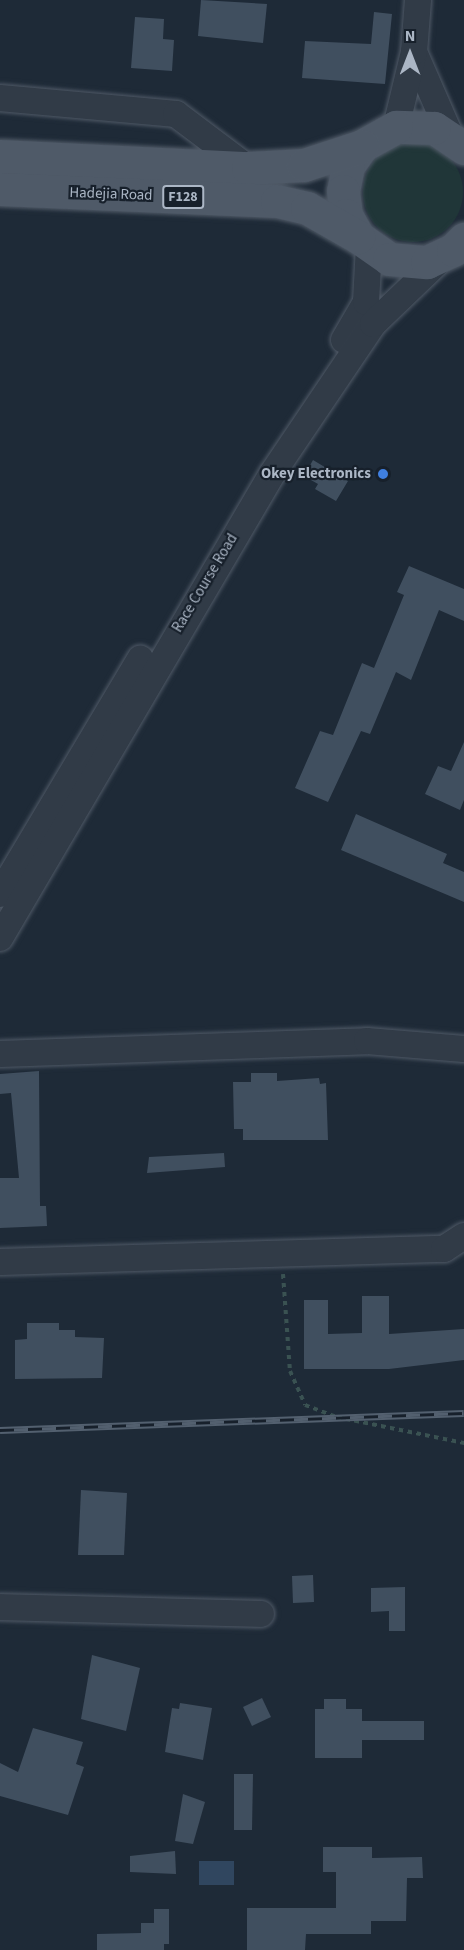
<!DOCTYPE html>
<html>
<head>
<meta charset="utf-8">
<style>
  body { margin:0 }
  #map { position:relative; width:464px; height:1950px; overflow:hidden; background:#1e2a37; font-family:"Source Sans 3",sans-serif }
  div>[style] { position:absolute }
  .green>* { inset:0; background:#203638 }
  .round { border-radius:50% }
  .water>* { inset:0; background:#30465f }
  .building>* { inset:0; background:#404f5f }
  .path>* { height:4px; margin-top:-2px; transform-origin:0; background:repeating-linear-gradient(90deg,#3a5252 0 4.5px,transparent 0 9px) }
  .roads { filter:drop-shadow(0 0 2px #4f5966) drop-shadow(0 0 2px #4f5966) }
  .minor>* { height:26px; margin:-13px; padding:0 13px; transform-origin:13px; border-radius:13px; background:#313b47 }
  .major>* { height:33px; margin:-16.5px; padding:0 16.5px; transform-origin:16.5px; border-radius:16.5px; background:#4f5a68 }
  .rail>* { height:7px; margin-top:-3.5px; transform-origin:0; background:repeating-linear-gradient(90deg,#17202b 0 14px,#53606f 0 28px); box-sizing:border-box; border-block:2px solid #53606f }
  .dots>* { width:16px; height:16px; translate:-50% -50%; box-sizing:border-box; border:3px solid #17202b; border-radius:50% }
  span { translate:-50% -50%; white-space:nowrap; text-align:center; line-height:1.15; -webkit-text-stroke:4.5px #17202b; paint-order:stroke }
  .shield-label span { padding:2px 4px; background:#17202b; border:2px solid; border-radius:4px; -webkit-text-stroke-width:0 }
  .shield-label { font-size:14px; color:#abb6c5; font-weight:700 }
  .street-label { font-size:15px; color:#abb6c5 }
  .poi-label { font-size:15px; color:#abb6c5; font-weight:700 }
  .right { translate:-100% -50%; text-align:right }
  .north { position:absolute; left:380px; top:24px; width:60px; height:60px; -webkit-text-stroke:4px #17202b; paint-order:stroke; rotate:0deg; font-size:16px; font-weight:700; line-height:24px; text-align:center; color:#abb6c5 }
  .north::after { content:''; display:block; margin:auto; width:21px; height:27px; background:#abb6c5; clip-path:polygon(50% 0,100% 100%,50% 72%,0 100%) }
</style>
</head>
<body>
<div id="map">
  <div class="green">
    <div class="round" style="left:363px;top:142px;width:100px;height:100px"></div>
  </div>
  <div class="water">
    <div style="clip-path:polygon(199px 1861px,234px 1861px,234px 1885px,199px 1885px)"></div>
  </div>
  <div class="building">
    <div style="clip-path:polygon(201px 0,267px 4px,263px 43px,198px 36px)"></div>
    <div style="clip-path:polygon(374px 12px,392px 14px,385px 84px,302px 78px,305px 41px,371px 44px)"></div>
    <div style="clip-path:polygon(135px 17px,164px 19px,163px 39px,174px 40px,172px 71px,131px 68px)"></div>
    <div style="clip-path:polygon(313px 460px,348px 481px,336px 501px,315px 489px,318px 484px,304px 476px)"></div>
    <div style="clip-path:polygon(409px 566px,464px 589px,464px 621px,439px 610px,411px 680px,396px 672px,370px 734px,361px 731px,328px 802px,295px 788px,320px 731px,333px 735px,362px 663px,374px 668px,404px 595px,397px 592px)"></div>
    <div style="clip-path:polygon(464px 742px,464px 800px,460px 810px,425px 794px,438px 766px,451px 771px)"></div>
    <div style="clip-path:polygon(356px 814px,447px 854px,443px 863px,464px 872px,464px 902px,341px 850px)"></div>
    <div style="clip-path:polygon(39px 1071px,40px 1206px,46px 1206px,47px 1226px,0 1228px,0 1178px,19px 1178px,11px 1093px,0 1094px,0 1074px)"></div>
    <div style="clip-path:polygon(251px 1073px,277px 1073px,277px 1081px,319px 1078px,320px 1084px,326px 1083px,328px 1140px,243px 1140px,243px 1129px,234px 1129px,233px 1082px,251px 1082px)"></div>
    <div style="clip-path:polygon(224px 1153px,225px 1167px,147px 1173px,149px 1157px)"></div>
    <div style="clip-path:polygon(362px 1296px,389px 1296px,389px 1334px,464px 1329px,464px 1360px,389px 1369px,304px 1369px,304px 1300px,328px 1300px,328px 1334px,362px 1333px)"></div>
    <div style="clip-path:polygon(27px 1323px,59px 1323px,59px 1330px,75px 1330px,75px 1337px,104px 1338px,102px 1378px,15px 1379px,15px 1340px,27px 1339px)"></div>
    <div style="clip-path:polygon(81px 1490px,127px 1493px,124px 1555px,78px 1555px)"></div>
    <div style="clip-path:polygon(313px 1575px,314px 1602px,293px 1603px,292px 1576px)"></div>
    <div style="clip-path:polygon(405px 1587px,405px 1631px,389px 1631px,389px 1611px,371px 1612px,371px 1588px)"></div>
    <div style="clip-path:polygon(92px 1655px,140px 1668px,126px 1731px,81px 1719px)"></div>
    <div style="clip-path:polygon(262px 1698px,271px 1717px,252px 1726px,243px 1707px)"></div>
    <div style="clip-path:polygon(324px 1699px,346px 1699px,346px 1709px,362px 1709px,362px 1721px,424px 1721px,424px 1740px,362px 1740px,362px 1758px,315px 1758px,315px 1709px,324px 1709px)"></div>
    <div style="clip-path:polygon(180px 1703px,212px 1708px,203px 1760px,165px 1752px,172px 1708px,179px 1709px)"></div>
    <div style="clip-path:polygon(33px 1728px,83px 1742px,76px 1764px,84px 1767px,68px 1815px,0 1796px,0 1763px,18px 1772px)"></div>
    <div style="clip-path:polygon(234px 1774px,253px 1774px,252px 1830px,234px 1830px)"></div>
    <div style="clip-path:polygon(183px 1794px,205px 1802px,193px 1844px,175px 1841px)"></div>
    <div style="clip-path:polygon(323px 1847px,372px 1847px,372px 1858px,422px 1857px,423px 1878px,407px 1878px,406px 1921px,371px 1921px,371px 1934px,306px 1934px,305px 1950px,247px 1950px,247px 1908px,336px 1908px,336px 1872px,323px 1872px)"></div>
    <div style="clip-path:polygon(175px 1851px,176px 1874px,130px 1872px,130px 1856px)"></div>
    <div style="clip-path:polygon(154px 1909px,169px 1909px,169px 1944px,164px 1944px,164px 1950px,97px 1950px,97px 1934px,141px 1933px,141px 1923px,154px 1923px)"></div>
  </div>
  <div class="path">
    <div style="left:283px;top:1274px;width:97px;rotate:85.9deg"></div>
    <div style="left:290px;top:1371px;width:37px;rotate:66deg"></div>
    <div style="left:305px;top:1405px;width:34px;rotate:21deg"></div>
    <div style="left:337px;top:1417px;width:130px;rotate:11.6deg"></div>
  </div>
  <div class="roads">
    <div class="minor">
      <div style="left:414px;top:52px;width:93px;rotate:66.5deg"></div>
      <div style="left:0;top:98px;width:177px;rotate:5.2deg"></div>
      <div style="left:176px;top:114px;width:90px;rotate:36.9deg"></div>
      <div style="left:396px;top:127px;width:77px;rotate:-76.5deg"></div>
      <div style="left:414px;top:52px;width:52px;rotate:-85.6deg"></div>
      <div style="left:344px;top:340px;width:44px;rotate:-59.9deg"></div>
      <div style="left:366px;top:302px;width:55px;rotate:-86.9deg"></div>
      <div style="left:0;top:894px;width:274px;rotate:-59.2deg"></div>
      <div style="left:0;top:938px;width:538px;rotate:-59.62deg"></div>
      <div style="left:272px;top:474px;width:181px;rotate:-56deg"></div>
      <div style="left:373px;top:324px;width:100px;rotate:-43.8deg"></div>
      <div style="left:0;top:1054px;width:367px;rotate:-2deg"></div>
      <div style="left:367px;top:1041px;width:97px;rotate:4.7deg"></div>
      <div style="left:0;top:1262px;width:444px;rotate:-1.7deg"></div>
      <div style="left:444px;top:1249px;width:24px;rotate:-33deg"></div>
      <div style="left:0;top:1607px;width:261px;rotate:1.5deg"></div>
    </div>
    <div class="major">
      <div style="left:464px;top:148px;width:36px;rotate:-146deg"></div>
      <div style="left:434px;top:128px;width:38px;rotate:-178deg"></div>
      <div style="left:396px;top:127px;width:39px;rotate:151deg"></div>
      <div style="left:362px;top:146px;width:24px;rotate:125deg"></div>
      <div style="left:348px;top:166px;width:25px;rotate:101deg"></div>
      <div style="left:343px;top:191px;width:24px;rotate:83deg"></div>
      <div style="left:346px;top:215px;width:25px;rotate:61deg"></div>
      <div style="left:358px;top:237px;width:38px;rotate:35deg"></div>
      <div style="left:389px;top:259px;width:38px;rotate:5deg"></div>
      <div style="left:427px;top:262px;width:29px;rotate:-25deg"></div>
      <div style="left:453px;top:250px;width:16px;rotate:-45deg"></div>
      <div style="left:0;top:156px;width:248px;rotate:2.8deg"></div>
      <div style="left:248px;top:168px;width:56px;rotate:-3.1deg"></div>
      <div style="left:304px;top:165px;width:61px;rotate:-18.1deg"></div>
      <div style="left:0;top:189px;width:277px;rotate:2.5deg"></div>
      <div style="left:277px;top:201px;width:31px;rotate:13deg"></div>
      <div style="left:307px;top:208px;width:59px;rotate:29.6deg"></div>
    </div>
  </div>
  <div class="rail">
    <div style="left:0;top:1430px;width:464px;rotate:-2.1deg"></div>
  </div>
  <div class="dots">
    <div style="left:383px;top:474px;background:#3f7fe0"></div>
  </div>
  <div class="shield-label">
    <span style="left:183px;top:197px">F128</span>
  </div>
  <div class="street-label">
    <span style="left:111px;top:194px;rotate:2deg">Hadejia Road</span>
    <span style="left:205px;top:583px;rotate:-59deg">Race Course Road</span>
  </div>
  <div class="poi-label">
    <span class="right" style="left:371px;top:474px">Okey Electronics</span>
  </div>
  <div class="north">N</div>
</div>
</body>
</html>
